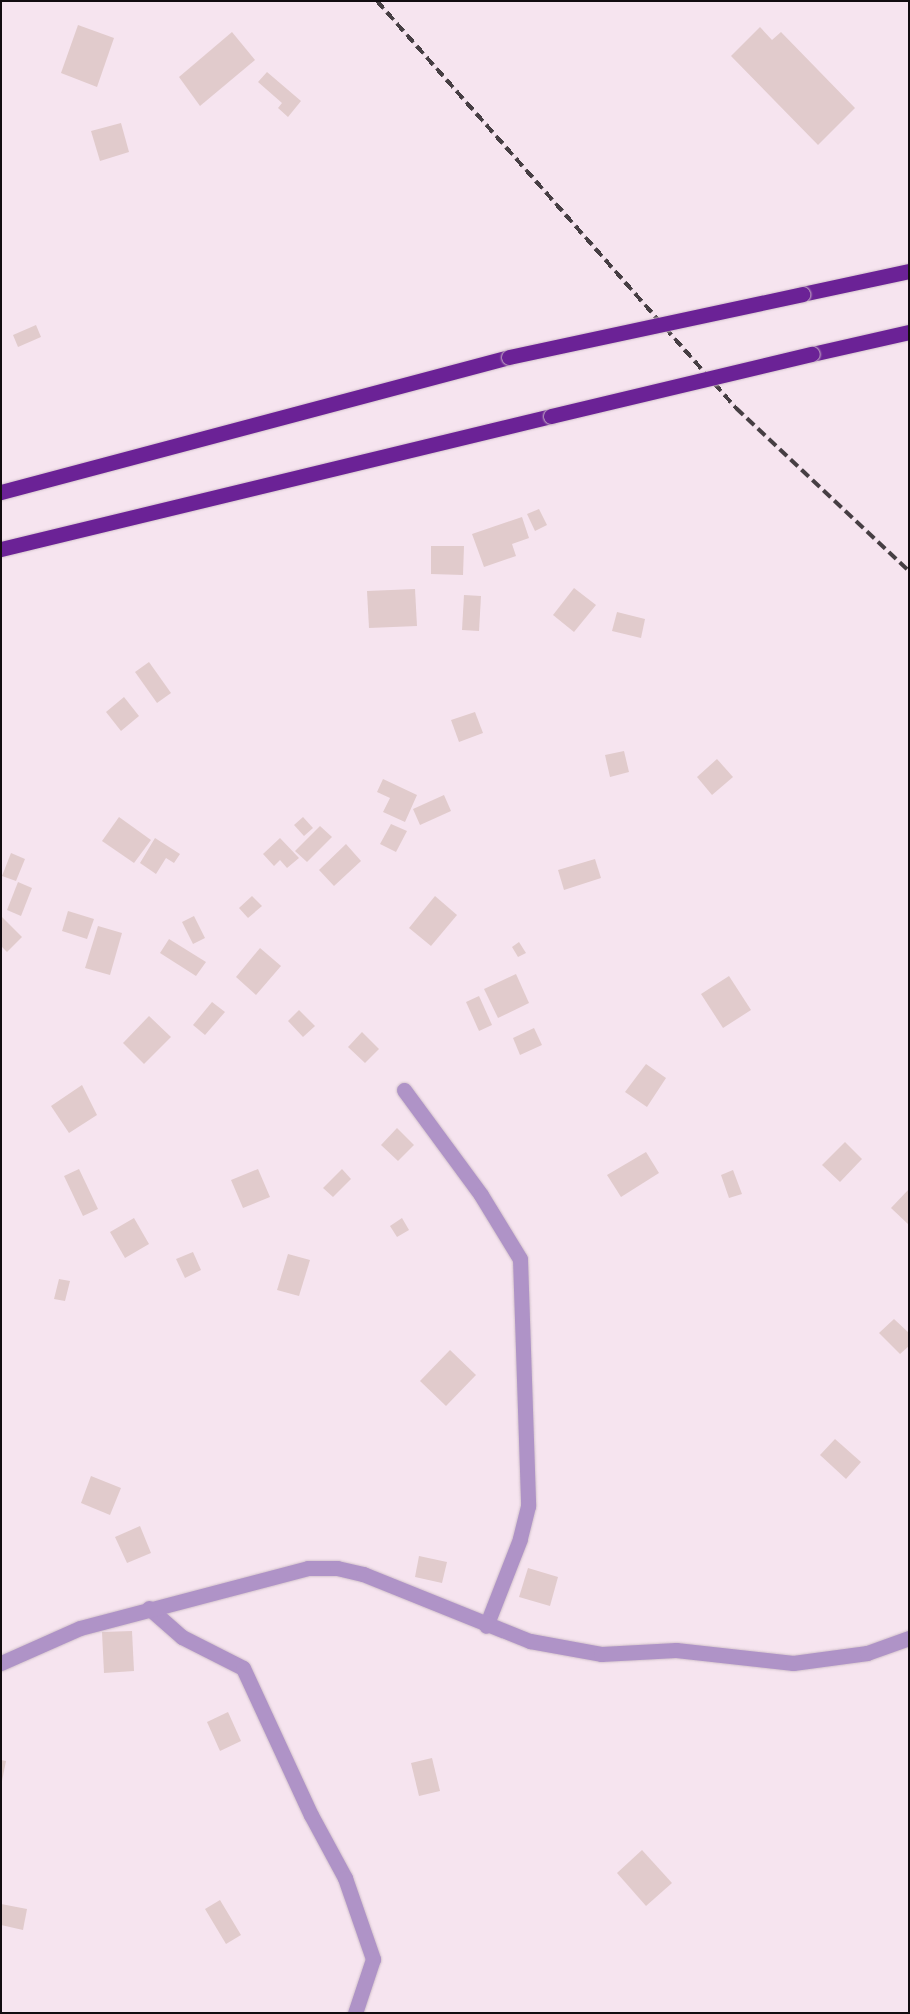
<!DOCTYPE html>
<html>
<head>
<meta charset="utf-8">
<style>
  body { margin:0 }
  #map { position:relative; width:910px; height:2014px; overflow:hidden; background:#f6e4ef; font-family:"Nunito Sans",sans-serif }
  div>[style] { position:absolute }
  .building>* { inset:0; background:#e1cbcc }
  .roads { filter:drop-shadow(0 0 1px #d2c1cb) drop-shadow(0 0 1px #d2c1cb) }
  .street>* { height:15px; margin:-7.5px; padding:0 7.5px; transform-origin:7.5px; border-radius:7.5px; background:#af93c7 }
  .highway>* { height:15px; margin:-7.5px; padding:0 7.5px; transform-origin:7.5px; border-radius:7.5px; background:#6b2296 }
  .rail>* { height:4px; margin-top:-2px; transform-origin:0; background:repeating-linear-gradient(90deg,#463e43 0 10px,transparent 0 15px) }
  .bridges { filter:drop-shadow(0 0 1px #d2c1cb) drop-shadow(0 0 1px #d2c1cb) }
  .highway-bridge>* { height:15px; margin:-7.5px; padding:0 7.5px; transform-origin:7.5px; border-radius:7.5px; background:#6b2296 }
  span { translate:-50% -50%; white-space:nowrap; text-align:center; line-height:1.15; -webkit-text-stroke:5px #f6e4ef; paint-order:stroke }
  .frame { position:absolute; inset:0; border:2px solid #120c10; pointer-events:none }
</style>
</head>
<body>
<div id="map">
  <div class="building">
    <div style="clip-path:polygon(78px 25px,114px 38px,97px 87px,61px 73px)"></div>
    <div style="clip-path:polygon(760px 27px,772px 40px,781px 32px,855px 108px,818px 145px,731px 56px)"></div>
    <div style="clip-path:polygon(232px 32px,255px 60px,200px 106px,179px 77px)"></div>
    <div style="clip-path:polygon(267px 72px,301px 101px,288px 117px,278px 108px,282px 103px,258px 82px)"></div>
    <div style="clip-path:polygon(121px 123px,129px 152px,100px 161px,91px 131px)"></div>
    <div style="clip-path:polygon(36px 325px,41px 337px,18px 347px,13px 335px)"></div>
    <div style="clip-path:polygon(539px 509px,547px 525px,535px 531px,527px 514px)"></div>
    <div style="clip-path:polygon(522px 517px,529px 538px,512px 544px,516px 556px,484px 567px,472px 534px)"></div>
    <div style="clip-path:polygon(431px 546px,464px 546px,463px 575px,431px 574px)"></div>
    <div style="clip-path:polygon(574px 588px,596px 605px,574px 632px,553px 615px)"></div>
    <div style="clip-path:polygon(415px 589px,417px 626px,369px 628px,367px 591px)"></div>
    <div style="clip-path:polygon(464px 595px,481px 596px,479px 631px,462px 630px)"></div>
    <div style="clip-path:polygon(617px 612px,645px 619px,641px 638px,612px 631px)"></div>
    <div style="clip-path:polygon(149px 662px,171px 693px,157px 703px,135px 672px)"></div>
    <div style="clip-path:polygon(124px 697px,139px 716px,121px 731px,106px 712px)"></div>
    <div style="clip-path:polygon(475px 712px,483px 733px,459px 742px,451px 720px)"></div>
    <div style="clip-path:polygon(624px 751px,629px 772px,610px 777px,605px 755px)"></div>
    <div style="clip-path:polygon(717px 759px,733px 777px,712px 795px,697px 777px)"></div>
    <div style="clip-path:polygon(383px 779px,417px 795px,405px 822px,383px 812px,390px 798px,377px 792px)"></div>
    <div style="clip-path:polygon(444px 795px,451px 811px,420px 825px,413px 809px)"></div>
    <div style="clip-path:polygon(119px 817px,151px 840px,134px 863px,102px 841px)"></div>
    <div style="clip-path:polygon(303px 817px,313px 828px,304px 836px,294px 825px)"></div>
    <div style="clip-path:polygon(391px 824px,407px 831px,396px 852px,380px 844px)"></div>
    <div style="clip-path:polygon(320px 826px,332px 837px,307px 862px,295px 851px)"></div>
    <div style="clip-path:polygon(155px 838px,180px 854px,174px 863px,166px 858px,156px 874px,140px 863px)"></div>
    <div style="clip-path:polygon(280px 838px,299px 858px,287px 868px,280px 860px,274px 866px,263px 854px)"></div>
    <div style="clip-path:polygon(346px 844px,361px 861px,334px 886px,319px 870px)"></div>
    <div style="clip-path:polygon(11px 853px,25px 859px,16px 881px,2px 876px)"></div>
    <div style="clip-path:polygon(595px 859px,601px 878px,564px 890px,558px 870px)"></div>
    <div style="clip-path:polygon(18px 882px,32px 888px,21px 916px,7px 910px)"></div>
    <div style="clip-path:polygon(252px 896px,262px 906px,248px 918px,239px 908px)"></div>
    <div style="clip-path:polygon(435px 896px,457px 915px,431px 946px,409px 928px)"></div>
    <div style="clip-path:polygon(68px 911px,94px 919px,87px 939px,62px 931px)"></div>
    <div style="clip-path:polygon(1px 916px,22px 937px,7px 952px,1px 946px)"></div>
    <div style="clip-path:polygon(194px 916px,205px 938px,193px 944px,182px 922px)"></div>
    <div style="clip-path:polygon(98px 926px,122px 933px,110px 975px,85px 968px)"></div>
    <div style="clip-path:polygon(169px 939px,206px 962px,196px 976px,160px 953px)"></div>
    <div style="clip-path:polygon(519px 942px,526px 953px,518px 957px,512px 947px)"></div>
    <div style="clip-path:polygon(260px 948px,281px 966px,256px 995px,236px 977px)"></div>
    <div style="clip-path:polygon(516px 974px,529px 1003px,498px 1018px,484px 989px)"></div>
    <div style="clip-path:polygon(729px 976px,751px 1010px,723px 1028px,701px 994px)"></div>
    <div style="clip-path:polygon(479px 996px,492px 1025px,479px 1031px,466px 1002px)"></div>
    <div style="clip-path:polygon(212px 1002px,225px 1012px,205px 1035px,193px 1025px)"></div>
    <div style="clip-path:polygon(299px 1010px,315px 1026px,303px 1037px,288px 1021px)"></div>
    <div style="clip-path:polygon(149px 1016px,171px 1037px,144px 1064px,123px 1043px)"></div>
    <div style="clip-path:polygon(534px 1028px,542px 1045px,520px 1055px,513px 1038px)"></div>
    <div style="clip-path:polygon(362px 1032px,379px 1049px,365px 1063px,348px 1047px)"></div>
    <div style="clip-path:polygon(646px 1064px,666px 1078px,647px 1107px,625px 1092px)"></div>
    <div style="clip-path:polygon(82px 1085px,97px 1115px,69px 1133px,51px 1106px)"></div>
    <div style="clip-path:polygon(397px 1128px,414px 1145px,398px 1161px,381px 1145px)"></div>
    <div style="clip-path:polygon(845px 1142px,862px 1159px,840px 1182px,822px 1165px)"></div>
    <div style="clip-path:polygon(646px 1152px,659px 1173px,621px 1197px,607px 1175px)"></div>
    <div style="clip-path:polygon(79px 1169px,98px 1209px,83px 1216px,64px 1176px)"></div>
    <div style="clip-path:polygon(258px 1169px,270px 1197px,243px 1208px,231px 1180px)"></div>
    <div style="clip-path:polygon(342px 1169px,351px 1179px,333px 1197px,323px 1188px)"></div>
    <div style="clip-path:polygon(733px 1170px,742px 1194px,729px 1198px,721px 1175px)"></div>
    <div style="clip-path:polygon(909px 1189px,909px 1225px,891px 1208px)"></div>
    <div style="clip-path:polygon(134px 1218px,149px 1244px,125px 1258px,110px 1232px)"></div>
    <div style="clip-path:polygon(402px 1218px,409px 1230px,397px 1237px,390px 1226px)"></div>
    <div style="clip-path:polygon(193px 1252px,201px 1270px,185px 1278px,176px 1259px)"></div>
    <div style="clip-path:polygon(288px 1254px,310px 1260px,299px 1296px,277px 1290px)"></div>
    <div style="clip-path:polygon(59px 1279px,70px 1281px,65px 1301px,54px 1299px)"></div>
    <div style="clip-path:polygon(894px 1319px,909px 1333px,909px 1346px,900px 1354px,879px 1333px)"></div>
    <div style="clip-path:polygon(450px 1350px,476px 1375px,446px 1406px,420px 1381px)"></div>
    <div style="clip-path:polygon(835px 1439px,861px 1462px,846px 1479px,820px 1455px)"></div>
    <div style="clip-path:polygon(91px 1476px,121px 1488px,110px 1515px,81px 1503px)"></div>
    <div style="clip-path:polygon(140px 1526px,151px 1553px,127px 1563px,115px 1537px)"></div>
    <div style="clip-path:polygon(419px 1556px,447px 1562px,442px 1583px,415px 1577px)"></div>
    <div style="clip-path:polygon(528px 1568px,558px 1577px,550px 1606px,519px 1597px)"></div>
    <div style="clip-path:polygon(132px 1631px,134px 1671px,104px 1673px,102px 1632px)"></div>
    <div style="clip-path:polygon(228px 1712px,241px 1741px,220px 1751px,207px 1722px)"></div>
    <div style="clip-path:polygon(432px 1758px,440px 1791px,419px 1796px,411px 1763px)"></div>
    <div style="clip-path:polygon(1px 1760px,6px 1761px,2px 1781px,1px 1781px)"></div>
    <div style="clip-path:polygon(642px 1850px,672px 1883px,646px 1906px,617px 1873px)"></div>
    <div style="clip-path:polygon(220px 1900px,241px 1935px,226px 1944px,205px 1909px)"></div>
    <div style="clip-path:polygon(1px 1904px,27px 1909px,23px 1930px,1px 1925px)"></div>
  </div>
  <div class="roads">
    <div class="street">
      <div style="left:404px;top:1090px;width:130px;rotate:53.7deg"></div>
      <div style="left:481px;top:1195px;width:75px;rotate:58.6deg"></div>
      <div style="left:520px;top:1259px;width:247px;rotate:88.1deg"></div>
      <div style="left:528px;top:1506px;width:34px;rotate:104deg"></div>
      <div style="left:520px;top:1539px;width:93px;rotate:111.3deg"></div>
      <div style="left:149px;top:1608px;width:44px;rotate:41.3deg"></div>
      <div style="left:182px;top:1637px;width:68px;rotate:26.9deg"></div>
      <div style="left:243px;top:1668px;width:162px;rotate:65.2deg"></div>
      <div style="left:311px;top:1815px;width:72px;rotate:61.6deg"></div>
      <div style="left:345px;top:1878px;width:86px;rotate:70.9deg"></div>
      <div style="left:373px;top:1959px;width:57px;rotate:108.4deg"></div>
      <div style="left:1px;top:1663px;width:86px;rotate:-23.9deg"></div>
      <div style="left:80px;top:1628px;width:236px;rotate:-14.7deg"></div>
      <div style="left:308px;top:1568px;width:29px"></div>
      <div style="left:337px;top:1568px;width:27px;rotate:13deg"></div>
      <div style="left:363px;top:1574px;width:180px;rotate:21.9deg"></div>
      <div style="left:530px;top:1641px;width:72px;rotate:10.4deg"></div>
      <div style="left:601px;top:1654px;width:75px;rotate:-3.1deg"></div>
      <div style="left:676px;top:1650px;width:118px;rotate:6.3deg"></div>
      <div style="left:793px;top:1663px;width:75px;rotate:-7.7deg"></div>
      <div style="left:867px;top:1653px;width:45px;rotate:-19.7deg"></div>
    </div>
    <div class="highway">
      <div style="left:802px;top:294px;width:109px;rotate:-12.1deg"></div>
      <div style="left:812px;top:354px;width:99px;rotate:-12.8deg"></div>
      <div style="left:1px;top:492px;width:526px;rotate:-14.88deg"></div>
      <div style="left:1px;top:549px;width:566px;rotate:-13.59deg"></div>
    </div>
  </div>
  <div class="rail">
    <div style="left:377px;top:1px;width:543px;rotate:48.59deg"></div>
    <div style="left:736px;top:408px;width:238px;rotate:43.3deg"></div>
  </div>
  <div class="bridges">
    <div class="highway-bridge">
      <div style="left:509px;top:357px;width:300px;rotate:-12.1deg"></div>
      <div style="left:551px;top:416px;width:268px;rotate:-13.4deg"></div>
    </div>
  </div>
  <div class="frame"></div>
</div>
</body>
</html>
